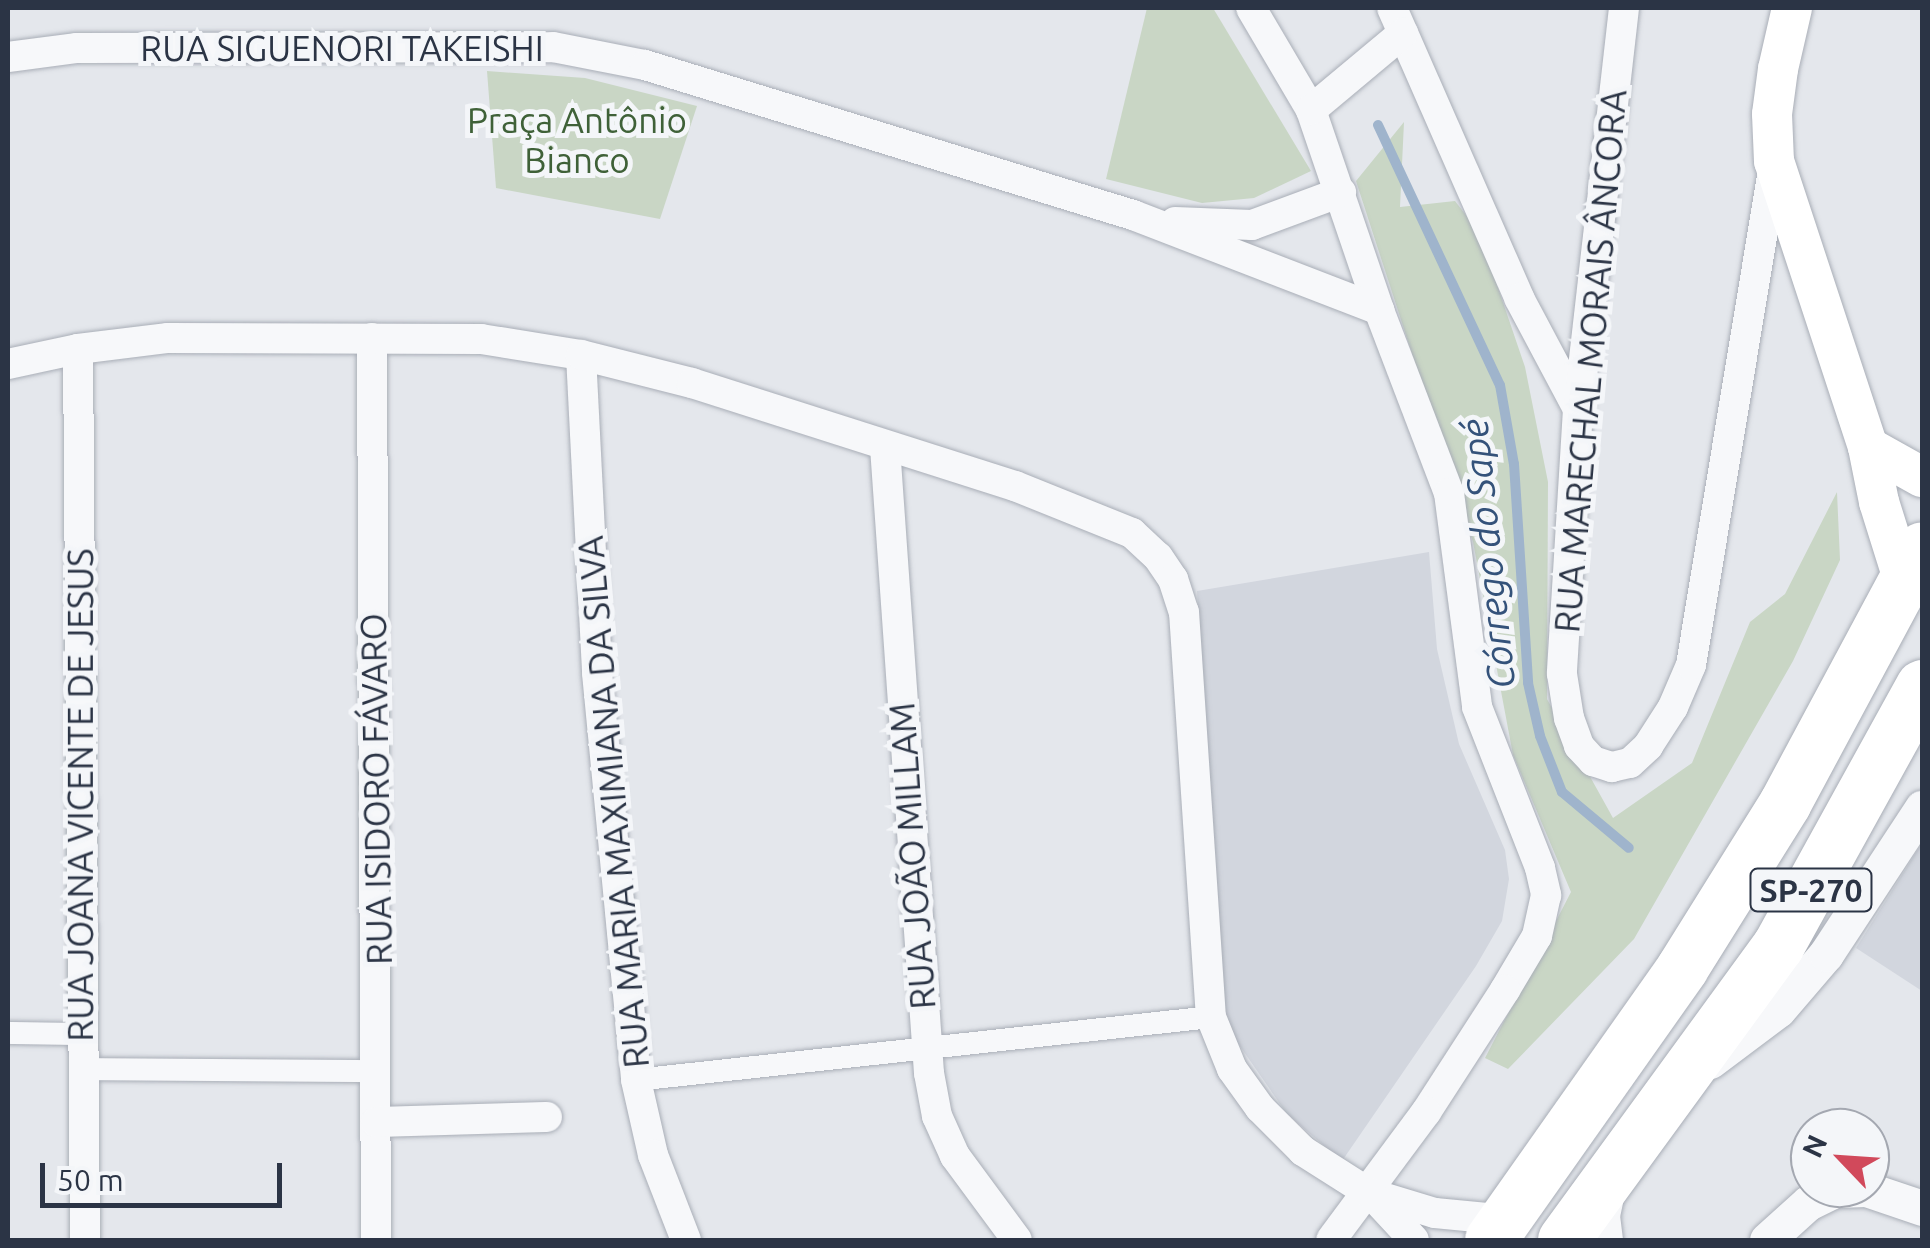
<!DOCTYPE html>
<html>
<head>
<meta charset="utf-8">
<style>
  body { margin:0 }
  #map { position:relative; width:1930px; height:1248px; overflow:hidden; background:#e4e7ec; font-family:Ubuntu,sans-serif }
  div>[style] { position:absolute }
  .built>* { inset:0; background:#d2d6de }
  .green>* { inset:0; background:#c9d6c5 }
  .stream>* { height:10px; margin:-5px; padding:0 5px; transform-origin:5px; border-radius:5px; background:#9fb4cc }
  .roads { filter:drop-shadow(0 0 2px #a9aeb7) drop-shadow(0 0 2px #a9aeb7) }
  .pedestrian>* { height:22px; margin:-11px; padding:0 11px; transform-origin:11px; border-radius:11px; background:#f7f8fa }
  .minor>* { height:30px; margin:-15px; padding:0 15px; transform-origin:15px; border-radius:15px; background:#f7f8fa }
  .tertiary>* { height:35px; margin:-17.5px; padding:0 17.5px; transform-origin:17.5px; border-radius:17.5px; background:#f7f8fa }
  .secondary>* { height:40px; margin:-20px; padding:0 20px; transform-origin:20px; border-radius:20px; background:#fff }
  .motorway>* { height:52px; margin:-26px; padding:0 26px; transform-origin:26px; border-radius:26px; background:#fff }
  span { translate:-50% -50%; white-space:nowrap; text-align:center; line-height:1.15; -webkit-text-stroke:10px #f4f6f9; paint-order:stroke }
  .shield-label span { padding:2px 8px; background:#f4f6f9; border:2px solid; border-radius:8px; -webkit-text-stroke-width:0 }
  .shield-label { font-size:32px; color:#2b3445; font-weight:700 }
  .street-label { font-size:35px; color:#2b3445 }
  .park-label { font-size:35px; color:#3f6138 }
  .water-label { font-size:38px; color:#34527a; font-style:italic }
  .frame { position:absolute; inset:0; border:10px solid #2b3445; pointer-events:none }
  .north { position:absolute; left:1790px; top:1108px; width:100px; height:100px; box-sizing:border-box; background:#f4f6f9; border:2px solid #a4a8b1; border-radius:50%; rotate:295deg; font-size:28px; font-weight:700; line-height:40px; text-align:center; color:#2b3445 }
  .north::after { content:''; display:block; margin:auto; width:35px; height:45px; background:#d1495b; clip-path:polygon(50% 0,100% 100%,50% 72%,0 100%) }
  .scale { position:absolute; left:40px; top:1163px; width:242px; height:45px; box-sizing:border-box; border:5px solid #2b3445; border-top:0; padding-left:12px; font-size:30px; line-height:35px; white-space:nowrap; color:#2b3445; -webkit-text-stroke:8px #f4f6f9; paint-order:stroke }
</style>
</head>
<body>
<div id="map">
  <div class="built">
    <div style="clip-path:polygon(1429px 552px,1437px 649px,1459px 744px,1505px 850px,1509px 879px,1502px 921px,1476px 966px,1342px 1161px,1287px 1114px,1226px 1026px,1197px 591px)"></div>
    <div style="clip-path:polygon(1922px 843px,1922px 991px,1856px 948px)"></div>
  </div>
  <div class="green">
    <div style="clip-path:polygon(1147px 8px,1213px 8px,1311px 171px,1254px 198px,1202px 203px,1106px 179px)"></div>
    <div style="clip-path:polygon(487px 71px,585px 78px,697px 106px,660px 219px,496px 188px)"></div>
    <div style="clip-path:polygon(1404px 122px,1400px 207px,1455px 201px,1479px 232px,1525px 367px,1548px 482px,1547px 699px,1613px 818px,1692px 763px,1750px 622px,1785px 594px,1837px 492px,1840px 560px,1793px 661px,1634px 939px,1508px 1069px,1485px 1058px,1571px 892px,1513px 755px,1473px 542px,1356px 181px)"></div>
  </div>
  <div class="stream">
    <div style="left:1378px;top:125px;width:287px;rotate:64.9deg"></div>
    <div style="left:1500px;top:385px;width:80px;rotate:80deg"></div>
    <div style="left:1514px;top:464px;width:219px;rotate:86.3deg"></div>
    <div style="left:1528px;top:683px;width:54px;rotate:77.2deg"></div>
    <div style="left:1540px;top:736px;width:60px;rotate:68.6deg"></div>
    <div style="left:1562px;top:792px;width:87px;rotate:39.9deg"></div>
  </div>
  <div class="roads">
    <div class="pedestrian">
      <div style="left:8px;top:1033px;width:73px;rotate:0.8deg"></div>
      <div style="left:82px;top:1069px;width:296px;rotate:0.4deg"></div>
      <div style="left:636px;top:1080px;width:578px;rotate:-6.25deg"></div>
    </div>
    <div class="minor">
      <div style="left:1251px;top:8px;width:118px;rotate:59.5deg"></div>
      <div style="left:1311px;top:110px;width:211px;rotate:71.2deg"></div>
      <div style="left:1379px;top:310px;width:196px;rotate:69.1deg"></div>
      <div style="left:1449px;top:493px;width:216px;rotate:82.5deg"></div>
      <div style="left:1477px;top:707px;width:173px;rotate:68.6deg"></div>
      <div style="left:1540px;top:868px;width:28px;rotate:77deg"></div>
      <div style="left:1546px;top:895px;width:42px;rotate:102.4deg"></div>
      <div style="left:1537px;top:936px;width:63px;rotate:120.7deg"></div>
      <div style="left:1505px;top:990px;width:145px;rotate:122.9deg"></div>
      <div style="left:1426px;top:1112px;width:159px;rotate:126.6deg"></div>
      <div style="left:1392px;top:8px;width:317px;rotate:66.3deg"></div>
      <div style="left:1519px;top:298px;width:126px;rotate:62deg"></div>
      <div style="left:1624px;top:8px;width:404px;rotate:96.5deg"></div>
      <div style="left:1578px;top:409px;width:265px;rotate:93.5deg"></div>
      <div style="left:1562px;top:674px;width:45px;rotate:81deg"></div>
      <div style="left:1569px;top:718px;width:30px;rotate:70deg"></div>
      <div style="left:1579px;top:746px;width:21px;rotate:47deg"></div>
      <div style="left:1593px;top:761px;width:20px;rotate:18deg"></div>
      <div style="left:1612px;top:767px;width:18px;rotate:-13deg"></div>
      <div style="left:1630px;top:763px;width:25px;rotate:-43deg"></div>
      <div style="left:1648px;top:746px;width:46px;rotate:-57.3deg"></div>
      <div style="left:1673px;top:707px;width:46px;rotate:-66.8deg"></div>
      <div style="left:1691px;top:665px;width:508px;rotate:-80.59deg"></div>
      <div style="left:8px;top:57px;width:70px;rotate:-7.4deg"></div>
      <div style="left:77px;top:48px;width:476px;rotate:-0.1deg"></div>
      <div style="left:553px;top:47px;width:94px;rotate:11.1deg"></div>
      <div style="left:645px;top:65px;width:511px;rotate:17.09deg"></div>
      <div style="left:1133px;top:215px;width:264px;rotate:21.1deg"></div>
      <div style="left:1311px;top:110px;width:120px;rotate:-39.9deg"></div>
      <div style="left:1175px;top:222px;width:77px;rotate:2.2deg"></div>
      <div style="left:1252px;top:225px;width:95px;rotate:-20.3deg"></div>
      <div style="left:372px;top:338px;width:902px;rotate:89.75deg"></div>
      <div style="left:78px;top:349px;width:891px;rotate:89.55deg"></div>
      <div style="left:581px;top:355px;width:318px;rotate:87.1deg"></div>
      <div style="left:597px;top:673px;width:409px;rotate:84.5deg"></div>
      <div style="left:636px;top:1080px;width:77px;rotate:77.2deg"></div>
      <div style="left:653px;top:1155px;width:91px;rotate:68.8deg"></div>
      <div style="left:8px;top:364px;width:72px;rotate:-12.1deg"></div>
      <div style="left:78px;top:349px;width:91px;rotate:-7deg"></div>
      <div style="left:168px;top:338px;width:313px;rotate:0.2deg"></div>
      <div style="left:481px;top:339px;width:101px;rotate:9.1deg"></div>
      <div style="left:581px;top:355px;width:114px;rotate:14.2deg"></div>
      <div style="left:692px;top:383px;width:339px;rotate:17.7deg"></div>
      <div style="left:1015px;top:486px;width:126px;rotate:21.9deg"></div>
      <div style="left:1132px;top:533px;width:35px;rotate:43deg"></div>
      <div style="left:1158px;top:557px;width:27px;rotate:56deg"></div>
      <div style="left:1173px;top:579px;width:35px;rotate:72deg"></div>
      <div style="left:1184px;top:612px;width:406px;rotate:86.2deg"></div>
      <div style="left:1211px;top:1017px;width:56px;rotate:68deg"></div>
      <div style="left:1232px;top:1069px;width:48px;rotate:54.3deg"></div>
      <div style="left:1260px;top:1108px;width:61px;rotate:45deg"></div>
      <div style="left:1303px;top:1151px;width:78px;rotate:32.5deg"></div>
      <div style="left:1369px;top:1193px;width:69px;rotate:16.9deg"></div>
      <div style="left:1435px;top:1213px;width:73px;rotate:5.5deg"></div>
      <div style="left:885px;top:447px;width:628px;rotate:85.98deg"></div>
      <div style="left:929px;top:1073px;width:44px;rotate:79.5deg"></div>
      <div style="left:937px;top:1116px;width:44px;rotate:65.8deg"></div>
      <div style="left:955px;top:1156px;width:104px;rotate:53.6deg"></div>
      <div style="left:376px;top:1122px;width:171px;rotate:-1.7deg"></div>
      <div style="left:1375px;top:1198px;width:57px;rotate:47.1deg"></div>
    </div>
    <div class="tertiary">
      <div style="left:1710px;top:1061px;width:85px;rotate:-36.9deg"></div>
      <div style="left:1778px;top:1010px;width:74px;rotate:-49.4deg"></div>
      <div style="left:1826px;top:954px;width:175px;rotate:-56.7deg"></div>
      <div style="left:1605px;top:1240px;width:25px;rotate:-97deg"></div>
      <div style="left:1602px;top:1215px;width:34px;rotate:-78deg"></div>
      <div style="left:1767px;top:1240px;width:55px;rotate:-42.1deg"></div>
      <div style="left:1808px;top:1203px;width:30px;rotate:-26deg"></div>
      <div style="left:1835px;top:1190px;width:31px;rotate:-2deg"></div>
      <div style="left:1866px;top:1189px;width:59px;rotate:18.7deg"></div>
    </div>
    <div class="secondary">
      <div style="left:1792px;top:8px;width:63px;rotate:102.9deg"></div>
      <div style="left:1778px;top:69px;width:45px;rotate:97.6deg"></div>
      <div style="left:1772px;top:114px;width:47px;rotate:87.6deg"></div>
      <div style="left:1774px;top:161px;width:301px;rotate:71.8deg"></div>
      <div style="left:1868px;top:447px;width:56px;rotate:78.7deg"></div>
      <div style="left:1879px;top:502px;width:84px;rotate:72.6deg"></div>
      <div style="left:1868px;top:447px;width:62px;rotate:29.1deg"></div>
    </div>
    <div class="motorway">
      <div style="left:1491px;top:1240px;width:332px;rotate:-54.8deg"></div>
      <div style="left:1682px;top:969px;width:195px;rotate:-58deg"></div>
      <div style="left:1785px;top:804px;width:290px;rotate:-61.8deg"></div>
      <div style="left:1564px;top:1240px;width:363px;rotate:-53.9deg"></div>
      <div style="left:1778px;top:947px;width:298px;rotate:-61.1deg"></div>
    </div>
  </div>
  <div class="shield-label">
    <span style="left:1811px;top:890px">SP-270</span>
  </div>
  <div class="street-label">
    <span style="left:342px;top:48px">RUA SIGUENORI TAKEISHI</span>
    <span style="left:1590px;top:361px;rotate:-85deg">RUA MARECHAL MORAIS ÂNCORA</span>
    <span style="left:376px;top:789px;rotate:-91deg">RUA ISIDORO FÁVARO</span>
    <span style="left:80px;top:795px;rotate:-90deg">RUA JOANA VICENTE DE JESUS</span>
    <span style="left:613px;top:802px;rotate:-95deg">RUA MARIA MAXIMIANA DA SILVA</span>
    <span style="left:912px;top:856px;rotate:-94deg">RUA JOÃO MILLAM</span>
  </div>
  <div class="park-label">
    <span style="left:577px;top:140px">Praça Antônio<br>Bianco</span>
  </div>
  <div class="water-label">
    <span style="left:1488px;top:554px;rotate:-96deg">Córrego do Sapé</span>
  </div>
  <div class="frame"></div>
  <div class="north">N</div>
  <div class="scale">50 m</div>
</div>
</body>
</html>
